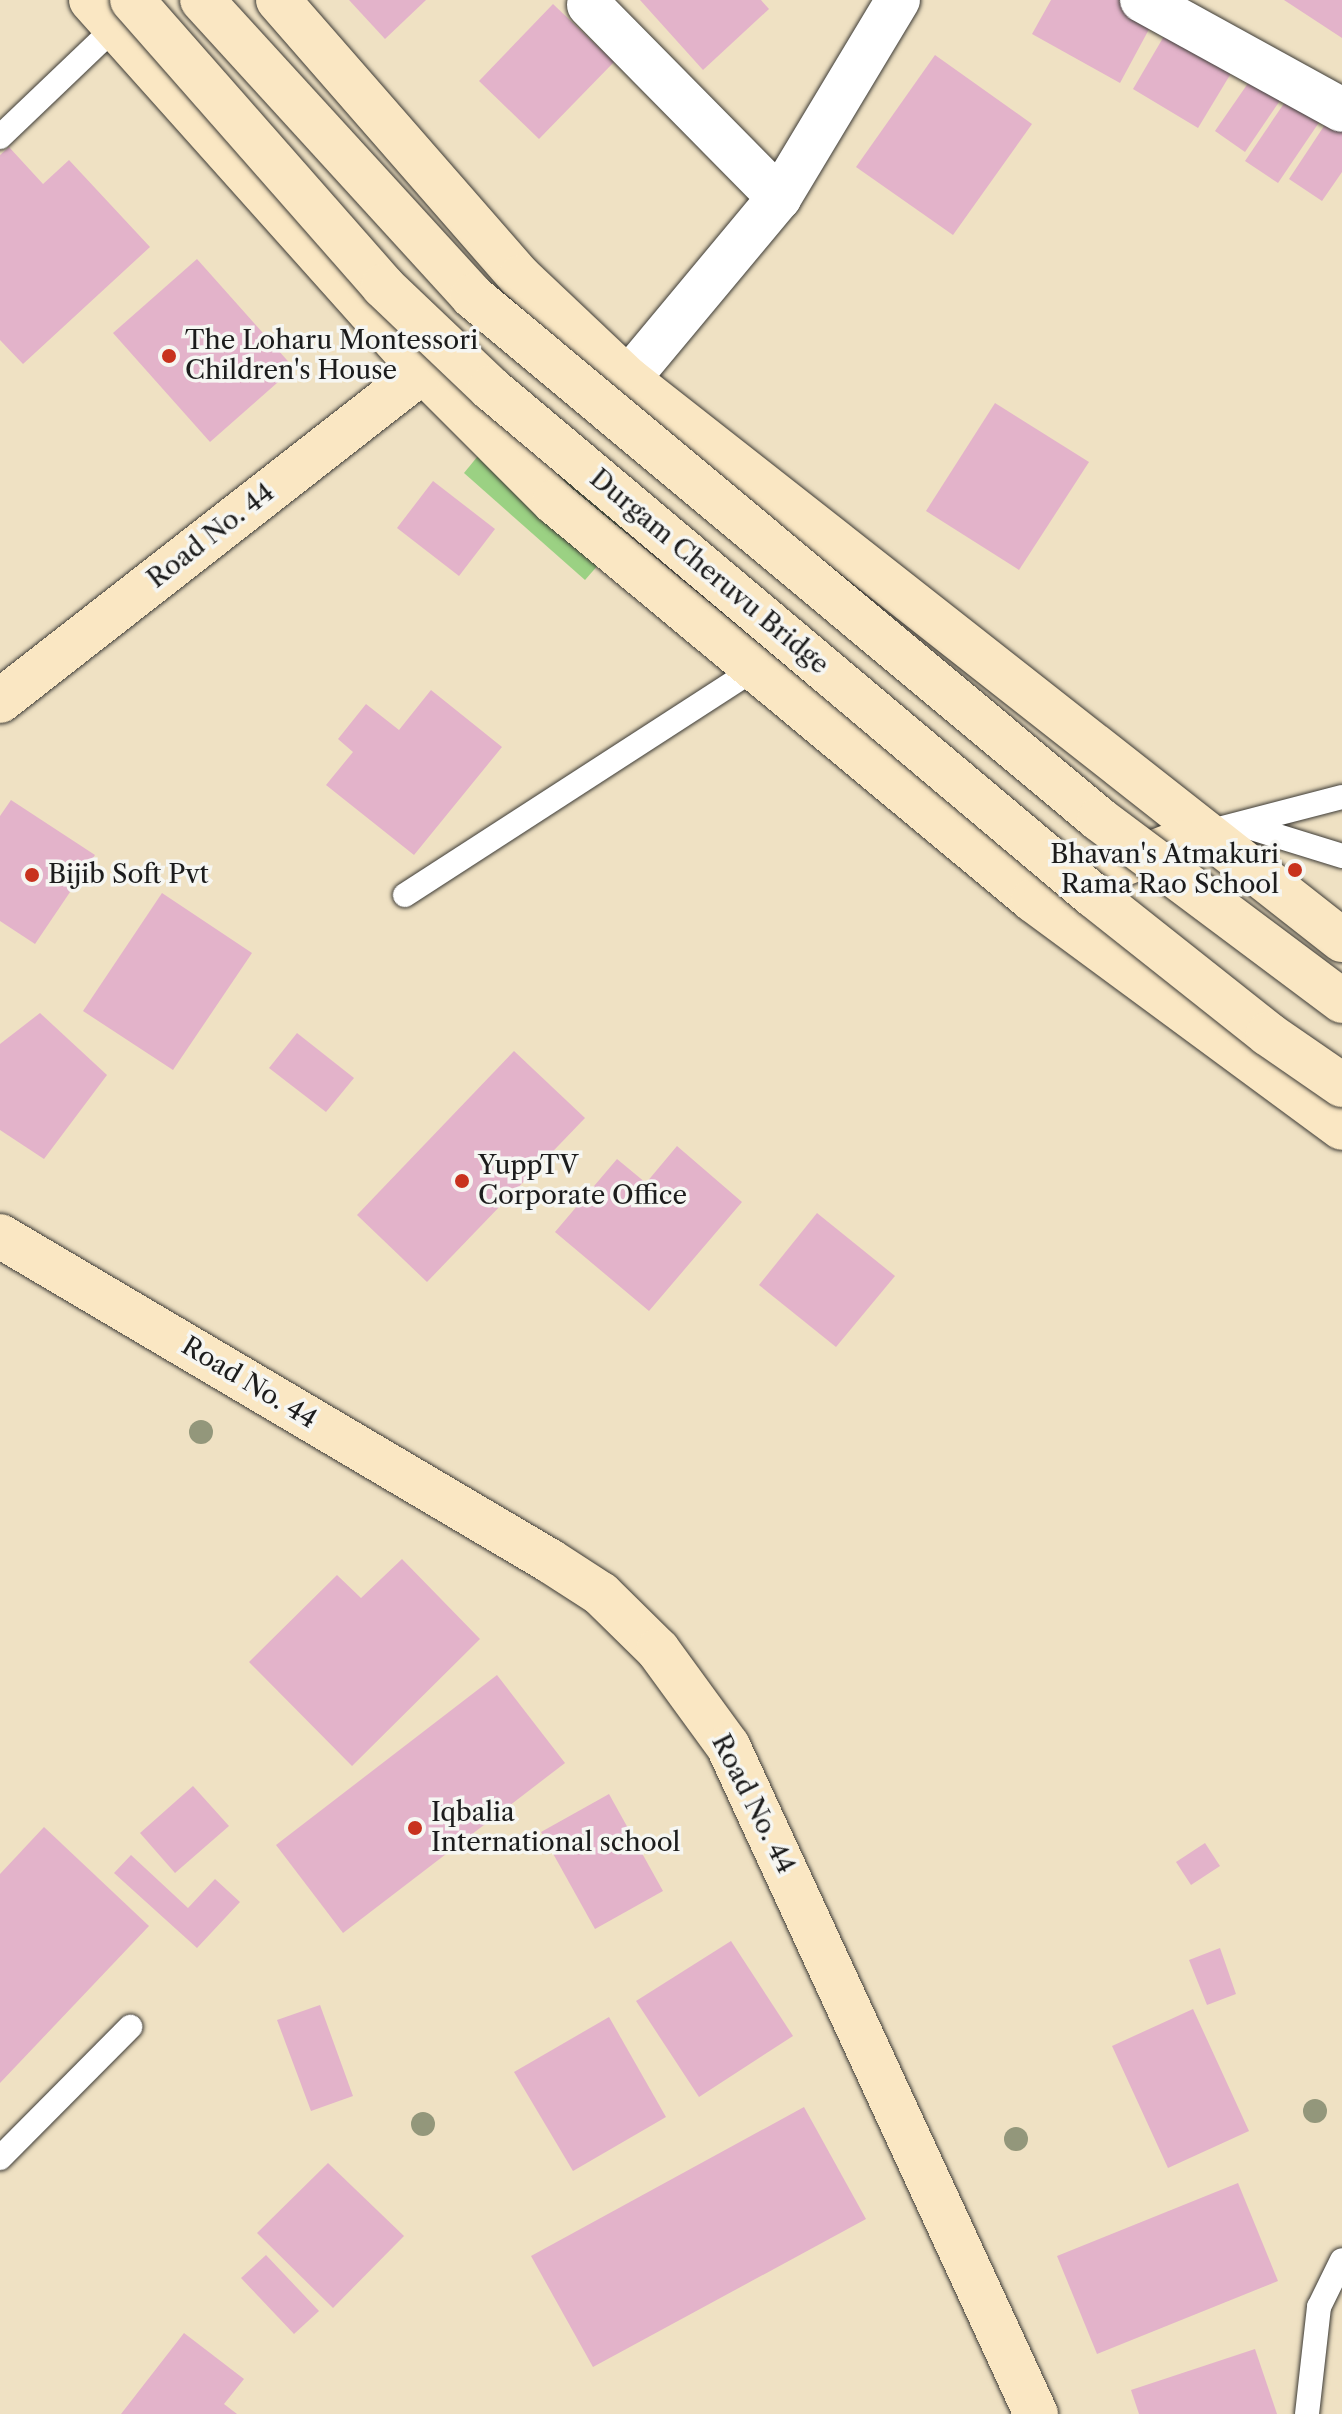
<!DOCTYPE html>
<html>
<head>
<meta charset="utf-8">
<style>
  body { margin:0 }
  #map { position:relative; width:1342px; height:2414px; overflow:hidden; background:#efe1c3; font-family:"Libre Caslon Text",serif }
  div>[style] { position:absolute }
  .green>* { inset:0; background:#9bd183 }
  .building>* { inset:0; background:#e3b3ca }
  .roads { filter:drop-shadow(0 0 2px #3c3a35) drop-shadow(0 0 2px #3c3a35) }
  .lane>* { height:24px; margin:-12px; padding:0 12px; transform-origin:12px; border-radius:12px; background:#fff }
  .street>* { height:44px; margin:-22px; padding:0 22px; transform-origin:22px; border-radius:22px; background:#fff }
  .secondary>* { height:44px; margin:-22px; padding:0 22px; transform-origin:22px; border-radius:22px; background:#fae7c3 }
  .bridges { filter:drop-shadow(0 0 2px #3c3a35) drop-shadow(0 0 2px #3c3a35) }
  .secondary-bridge>* { height:44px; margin:-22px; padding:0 22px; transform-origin:22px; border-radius:22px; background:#fae7c3 }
  .trees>* { width:24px; height:24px; margin:-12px; border-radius:50%; background:#93977b }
  .dots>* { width:22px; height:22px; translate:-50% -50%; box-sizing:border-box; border:4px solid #f6f6f2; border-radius:50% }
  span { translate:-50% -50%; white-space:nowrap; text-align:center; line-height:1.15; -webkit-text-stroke:7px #f6f6f2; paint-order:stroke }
  .poi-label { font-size:26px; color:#1c1c1c }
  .left { translate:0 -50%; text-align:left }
  .right { translate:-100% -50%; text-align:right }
  .street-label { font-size:26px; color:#1c1c1c }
</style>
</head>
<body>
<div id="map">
  <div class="green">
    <div style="clip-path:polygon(513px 413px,640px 517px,585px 580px,464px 473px)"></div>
  </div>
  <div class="building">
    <div style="clip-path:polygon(349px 0,426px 0,385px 39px)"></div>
    <div style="clip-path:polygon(640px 0,761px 0,769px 9px,703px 70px)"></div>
    <div style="clip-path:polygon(1051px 0,1119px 0,1154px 20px,1120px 83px,1032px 34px)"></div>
    <div style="clip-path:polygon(1284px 0,1342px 0,1342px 38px)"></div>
    <div style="clip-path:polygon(553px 4px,614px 62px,539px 139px,479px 81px)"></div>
    <div style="clip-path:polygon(1167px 31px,1233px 70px,1198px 128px,1133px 89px)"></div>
    <div style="clip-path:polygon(935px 55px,1032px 124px,953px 235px,856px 167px)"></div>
    <div style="clip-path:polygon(1253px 76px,1283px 96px,1245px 152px,1215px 131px)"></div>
    <div style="clip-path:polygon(1287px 99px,1320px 121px,1278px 183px,1245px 161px)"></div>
    <div style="clip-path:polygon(1330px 117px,1342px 126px,1342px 172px,1322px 201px,1289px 179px)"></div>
    <div style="clip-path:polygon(9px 147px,43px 184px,69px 160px,150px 247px,23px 364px,0 340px,0 155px)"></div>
    <div style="clip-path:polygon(197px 259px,294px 368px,210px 442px,113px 333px)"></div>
    <div style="clip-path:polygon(995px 403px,1089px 462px,1019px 570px,926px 511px)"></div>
    <div style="clip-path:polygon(433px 481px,495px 529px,459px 576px,397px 528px)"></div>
    <div style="clip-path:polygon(431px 690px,502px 747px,414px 855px,326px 785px,353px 752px,338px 739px,366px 704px,399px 730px)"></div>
    <div style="clip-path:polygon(11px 800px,95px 855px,35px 944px,0 921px,0 816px)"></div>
    <div style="clip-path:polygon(162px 893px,252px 953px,173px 1070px,83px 1011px)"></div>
    <div style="clip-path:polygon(40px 1013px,107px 1075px,44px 1159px,0 1130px,0 1044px)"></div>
    <div style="clip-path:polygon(297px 1033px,354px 1078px,326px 1112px,269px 1068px)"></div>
    <div style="clip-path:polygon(514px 1051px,585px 1118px,427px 1282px,357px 1215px)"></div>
    <div style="clip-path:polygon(677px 1146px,742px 1202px,649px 1311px,555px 1232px,617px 1159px,646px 1183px)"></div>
    <div style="clip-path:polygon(817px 1213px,895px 1276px,836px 1347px,759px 1285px)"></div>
    <div style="clip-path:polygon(402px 1559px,480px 1639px,352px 1766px,249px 1662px,337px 1575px,361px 1598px)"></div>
    <div style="clip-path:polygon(497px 1675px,565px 1763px,343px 1933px,276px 1845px)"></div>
    <div style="clip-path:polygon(193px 1786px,229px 1826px,175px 1873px,140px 1833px)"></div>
    <div style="clip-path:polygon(609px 1794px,663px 1891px,595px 1929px,541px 1832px)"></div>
    <div style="clip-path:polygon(44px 1827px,149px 1926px,0 2083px,0 1874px)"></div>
    <div style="clip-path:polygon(1205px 1843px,1220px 1866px,1191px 1885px,1176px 1862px)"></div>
    <div style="clip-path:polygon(131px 1855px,188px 1908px,215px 1879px,240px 1902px,197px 1948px,114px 1873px)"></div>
    <div style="clip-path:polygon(731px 1941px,793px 2036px,699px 2097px,636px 2001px)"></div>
    <div style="clip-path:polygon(1220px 1948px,1236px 1994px,1207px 2005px,1189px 1960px)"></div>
    <div style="clip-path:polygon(320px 2005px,353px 2096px,311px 2111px,277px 2020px)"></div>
    <div style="clip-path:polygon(1193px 2009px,1249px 2131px,1168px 2168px,1112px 2046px)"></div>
    <div style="clip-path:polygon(609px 2017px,666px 2117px,573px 2171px,514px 2072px)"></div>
    <div style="clip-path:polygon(804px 2107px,866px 2219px,593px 2367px,531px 2256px)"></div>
    <div style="clip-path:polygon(328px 2163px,404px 2236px,333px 2308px,257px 2233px)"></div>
    <div style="clip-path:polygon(1238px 2183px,1278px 2281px,1097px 2354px,1057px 2256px)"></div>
    <div style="clip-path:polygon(266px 2255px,319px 2311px,294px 2334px,241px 2278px)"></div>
    <div style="clip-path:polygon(184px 2333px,244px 2379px,224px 2404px,237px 2414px,121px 2414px)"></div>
    <div style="clip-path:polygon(1255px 2349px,1277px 2414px,1139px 2414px,1131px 2390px)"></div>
  </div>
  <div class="roads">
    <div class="lane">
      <div style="left:0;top:137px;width:159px;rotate:-43.7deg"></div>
      <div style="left:1242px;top:825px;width:105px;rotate:17.2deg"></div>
      <div style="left:1203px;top:833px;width:144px;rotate:-14.5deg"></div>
      <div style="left:405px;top:895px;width:417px;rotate:-32.9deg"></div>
      <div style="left:0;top:2158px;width:185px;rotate:-45.2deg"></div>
      <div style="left:1307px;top:2414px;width:108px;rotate:-83.6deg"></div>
      <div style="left:1319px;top:2307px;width:52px;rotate:-63.9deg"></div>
    </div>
    <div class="street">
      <div style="left:1142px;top:0;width:228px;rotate:28.8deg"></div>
      <div style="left:589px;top:5px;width:271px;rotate:45.4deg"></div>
      <div style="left:628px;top:379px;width:236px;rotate:-50.2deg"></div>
      <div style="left:779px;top:198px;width:231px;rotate:-59deg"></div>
    </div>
    <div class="secondary">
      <div style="left:91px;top:0;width:498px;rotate:48.2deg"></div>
      <div style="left:423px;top:371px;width:185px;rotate:45deg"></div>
      <div style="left:554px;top:502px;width:623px;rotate:39.72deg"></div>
      <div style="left:1033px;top:900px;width:384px;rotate:36.4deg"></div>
      <div style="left:278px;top:0;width:368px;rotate:48.9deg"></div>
      <div style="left:520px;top:277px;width:149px;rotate:43.4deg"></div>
      <div style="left:628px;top:379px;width:908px;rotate:38.16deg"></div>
      <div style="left:0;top:701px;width:536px;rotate:-37.96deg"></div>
      <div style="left:1046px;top:894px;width:144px;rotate:-21.2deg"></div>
      <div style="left:0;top:1236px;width:639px;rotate:30.58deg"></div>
      <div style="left:550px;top:1561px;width:61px;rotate:32.9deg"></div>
      <div style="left:601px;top:1594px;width:80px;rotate:44.5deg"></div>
      <div style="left:658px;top:1650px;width:119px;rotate:53.9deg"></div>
      <div style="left:728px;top:1746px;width:736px;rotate:65.25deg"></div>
    </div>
  </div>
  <div class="bridges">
    <div class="secondary-bridge">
      <div style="left:132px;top:0;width:381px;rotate:48.7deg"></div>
      <div style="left:383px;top:286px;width:148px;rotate:43.6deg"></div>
      <div style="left:490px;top:388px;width:789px;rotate:40.07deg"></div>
      <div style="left:1094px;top:896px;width:222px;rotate:38.4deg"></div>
      <div style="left:1268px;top:1034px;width:90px;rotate:34.6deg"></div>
      <div style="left:202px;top:0;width:401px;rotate:47.6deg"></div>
      <div style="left:472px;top:296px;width:816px;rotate:39.83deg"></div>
      <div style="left:1099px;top:819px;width:304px;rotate:36.8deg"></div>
    </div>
  </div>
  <div class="trees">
    <div style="left:201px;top:1432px"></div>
    <div style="left:1315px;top:2111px"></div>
    <div style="left:423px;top:2124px"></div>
    <div style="left:1016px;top:2139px"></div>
  </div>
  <div class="dots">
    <div style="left:169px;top:356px;background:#c8321e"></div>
    <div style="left:1295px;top:870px;background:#c8321e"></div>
    <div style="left:32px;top:875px;background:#c8321e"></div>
    <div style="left:462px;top:1181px;background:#c8321e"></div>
    <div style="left:415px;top:1828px;background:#c8321e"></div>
  </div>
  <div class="poi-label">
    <span class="left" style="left:185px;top:356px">The Loharu Montessori<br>Children's House</span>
    <span class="right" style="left:1279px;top:870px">Bhavan's Atmakuri<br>Rama Rao School</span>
    <span class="left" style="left:48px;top:875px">Bijib Soft Pvt</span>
    <span class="left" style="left:478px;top:1181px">YuppTV<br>Corporate Office</span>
    <span class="left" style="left:431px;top:1828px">Iqbalia<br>International school</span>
  </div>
  <div class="street-label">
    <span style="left:211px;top:536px;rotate:-38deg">Road No. 44</span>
    <span style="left:709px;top:572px;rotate:40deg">Durgam Cheruvu Bridge</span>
    <span style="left:249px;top:1383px;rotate:31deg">Road No. 44</span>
    <span style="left:753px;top:1804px;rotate:63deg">Road No. 44</span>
  </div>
</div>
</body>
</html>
